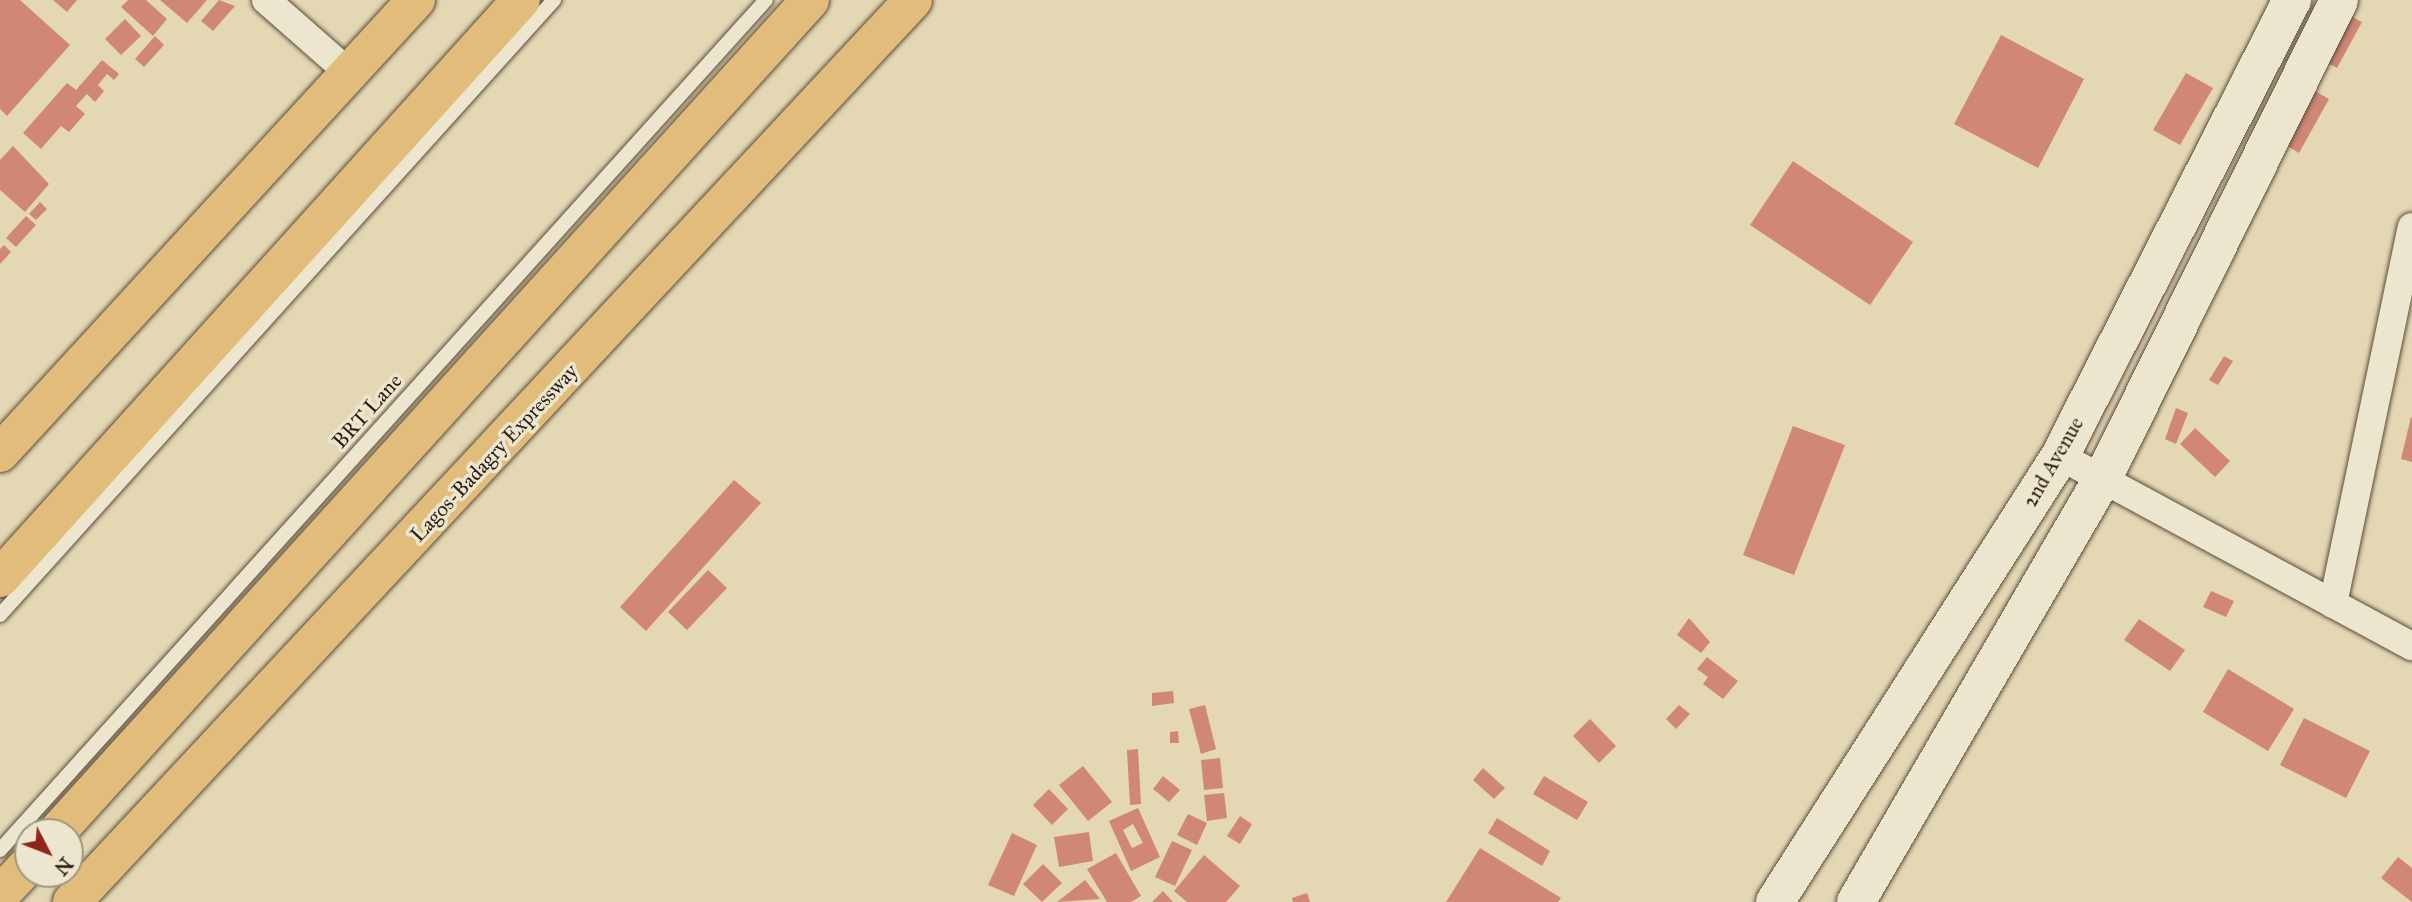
<!DOCTYPE html>
<html>
<head>
<meta charset="utf-8">
<style>
  body { margin:0 }
  #map { position:relative; width:2412px; height:902px; overflow:hidden; background:#e4d8b4; font-family:"IM FELL Great Primer",serif }
  div>[style] { position:absolute }
  .building>* { inset:0; background:#d08774 }
  .roads { filter:drop-shadow(0 0 2px #5b4c3d) drop-shadow(0 0 2px #5b4c3d) }
  .lane>* { height:14px; margin:-7px; padding:0 7px; transform-origin:7px; border-radius:7px; background:#ede6ce }
  .street>* { height:28px; margin:-14px; padding:0 14px; transform-origin:14px; border-radius:14px; background:#ede6ce }
  .secondary>* { height:38px; margin:-19px; padding:0 19px; transform-origin:19px; border-radius:19px; background:#ede6ce }
  .primary>* { height:38px; margin:-19px; padding:0 19px; transform-origin:19px; border-radius:19px; background:#e2bc7a }
  .highway>* { height:38px; margin:-19px; padding:0 19px; transform-origin:19px; border-radius:19px; background:#e2bc7a }
  span { translate:-50% -50%; white-space:nowrap; text-align:center; line-height:1.15; -webkit-text-stroke:7px #ede6ce; paint-order:stroke }
  .street-label { font-size:21px; color:#2d1e15 }
  .north { position:absolute; left:14px; top:818px; width:70px; height:70px; box-sizing:border-box; background:#ede6ce; border:2px solid #a09684; border-radius:50%; rotate:132deg; font-size:19px; font-weight:700; line-height:28px; text-align:center; color:#2d1e15 }
  .north::after { content:''; display:block; margin:auto; width:24px; height:32px; background:#8f2418; clip-path:polygon(50% 0,100% 100%,50% 72%,0 100%) }
</style>
</head>
<body>
<div id="map">
  <div class="building">
    <div style="clip-path:polygon(0 0,20px 0,70px 45px,7px 116px,0 109px)"></div>
    <div style="clip-path:polygon(53px 0,77px 0,67px 12px)"></div>
    <div style="clip-path:polygon(128px 0,146px 0,167px 19px,153px 36px,121px 7px)"></div>
    <div style="clip-path:polygon(160px 0,207px 0,187px 23px)"></div>
    <div style="clip-path:polygon(219px 0,235px 6px,213px 31px,201px 21px)"></div>
    <div style="clip-path:polygon(2343px 12px,2362px 22px,2337px 68px,2317px 57px)"></div>
    <div style="clip-path:polygon(125px 19px,141px 36px,121px 55px,105px 39px)"></div>
    <div style="clip-path:polygon(2001px 35px,2084px 79px,2038px 168px,1954px 124px)"></div>
    <div style="clip-path:polygon(155px 36px,164px 45px,144px 67px,135px 59px)"></div>
    <div style="clip-path:polygon(102px 60px,119px 74px,114px 80px,107px 74px,98px 85px,104px 91px,95px 102px,87px 94px,76px 106px,85px 114px,69px 132px,61px 126px,41px 149px,23px 133px,67px 83px,76px 90px)"></div>
    <div style="clip-path:polygon(2186px 73px,2213px 88px,2180px 145px,2153px 130px)"></div>
    <div style="clip-path:polygon(2315px 91px,2329px 99px,2299px 153px,2285px 145px)"></div>
    <div style="clip-path:polygon(13px 146px,49px 184px,25px 212px,0 190px,0 160px)"></div>
    <div style="clip-path:polygon(1793px 161px,1913px 242px,1870px 305px,1750px 225px)"></div>
    <div style="clip-path:polygon(40px 202px,47px 209px,36px 220px,29px 214px)"></div>
    <div style="clip-path:polygon(26px 216px,36px 225px,16px 247px,6px 238px)"></div>
    <div style="clip-path:polygon(4px 245px,11px 252px,0 264px,0 249px)"></div>
    <div style="clip-path:polygon(2224px 356px,2233px 361px,2218px 385px,2209px 380px)"></div>
    <div style="clip-path:polygon(2176px 408px,2188px 413px,2176px 444px,2165px 439px)"></div>
    <div style="clip-path:polygon(2411px 417px,2412px 418px,2412px 462px,2401px 459px)"></div>
    <div style="clip-path:polygon(1793px 426px,1845px 445px,1794px 575px,1743px 555px)"></div>
    <div style="clip-path:polygon(2195px 428px,2230px 461px,2215px 477px,2180px 444px)"></div>
    <div style="clip-path:polygon(734px 480px,761px 503px,646px 631px,620px 607px)"></div>
    <div style="clip-path:polygon(708px 570px,727px 588px,687px 630px,668px 612px)"></div>
    <div style="clip-path:polygon(2211px 591px,2234px 601px,2226px 617px,2203px 607px)"></div>
    <div style="clip-path:polygon(1689px 618px,1710px 642px,1701px 653px,1677px 635px)"></div>
    <div style="clip-path:polygon(2139px 619px,2185px 650px,2170px 671px,2124px 640px)"></div>
    <div style="clip-path:polygon(1707px 657px,1738px 681px,1723px 699px,1703px 684px,1708px 677px,1697px 669px)"></div>
    <div style="clip-path:polygon(2228px 669px,2294px 709px,2268px 751px,2203px 712px)"></div>
    <div style="clip-path:polygon(1173px 691px,1174px 703px,1152px 706px,1152px 693px)"></div>
    <div style="clip-path:polygon(1205px 705px,1216px 749px,1201px 754px,1189px 709px)"></div>
    <div style="clip-path:polygon(1679px 705px,1690px 714px,1676px 729px,1666px 719px)"></div>
    <div style="clip-path:polygon(2304px 718px,2370px 751px,2346px 798px,2280px 765px)"></div>
    <div style="clip-path:polygon(1590px 719px,1616px 746px,1599px 763px,1573px 736px)"></div>
    <div style="clip-path:polygon(1178px 731px,1179px 743px,1170px 743px,1170px 732px)"></div>
    <div style="clip-path:polygon(1138px 749px,1141px 804px,1130px 805px,1127px 750px)"></div>
    <div style="clip-path:polygon(1220px 758px,1223px 788px,1204px 790px,1201px 760px)"></div>
    <div style="clip-path:polygon(1083px 766px,1112px 802px,1088px 821px,1059px 785px)"></div>
    <div style="clip-path:polygon(1483px 768px,1505px 788px,1494px 799px,1473px 780px)"></div>
    <div style="clip-path:polygon(1163px 776px,1180px 790px,1169px 802px,1153px 789px)"></div>
    <div style="clip-path:polygon(1544px 776px,1588px 802px,1577px 820px,1533px 794px)"></div>
    <div style="clip-path:polygon(1049px 789px,1068px 809px,1052px 825px,1033px 805px)"></div>
    <div style="clip-path:polygon(1224px 793px,1227px 818px,1207px 821px,1204px 795px)"></div>
    <div style="clip-path:polygon(evenodd,1138px 808px,1160px 857px,1131px 871px,1109px 821px,1138px 808px,1133px 824px,1143px 843px,1132px 848px,1123px 830px,1133px 824px)"></div>
    <div style="clip-path:polygon(1188px 814px,1207px 823px,1197px 845px,1177px 835px)"></div>
    <div style="clip-path:polygon(1240px 816px,1252px 824px,1240px 844px,1227px 836px)"></div>
    <div style="clip-path:polygon(1497px 818px,1550px 851px,1542px 866px,1488px 833px)"></div>
    <div style="clip-path:polygon(1089px 832px,1093px 861px,1059px 867px,1054px 837px)"></div>
    <div style="clip-path:polygon(1012px 833px,1037px 845px,1014px 896px,988px 885px)"></div>
    <div style="clip-path:polygon(1172px 841px,1192px 850px,1175px 886px,1155px 877px)"></div>
    <div style="clip-path:polygon(1480px 848px,1561px 898px,1558px 902px,1446px 902px)"></div>
    <div style="clip-path:polygon(1116px 853px,1141px 896px,1131px 902px,1107px 902px,1087px 869px)"></div>
    <div style="clip-path:polygon(1204px 855px,1240px 886px,1226px 902px,1187px 902px,1174px 891px)"></div>
    <div style="clip-path:polygon(2398px 857px,2412px 868px,2412px 902px,2381px 878px)"></div>
    <div style="clip-path:polygon(1043px 864px,1062px 883px,1042px 902px,1023px 884px)"></div>
    <div style="clip-path:polygon(1085px 880px,1100px 899px,1057px 902px)"></div>
    <div style="clip-path:polygon(1163px 891px,1173px 902px,1152px 902px)"></div>
    <div style="clip-path:polygon(1307px 893px,1310px 902px,1293px 902px,1292px 898px)"></div>
  </div>
  <div class="roads">
    <div class="lane">
      <div style="left:0;top:615px;width:828px;rotate:-47.99deg"></div>
      <div style="left:0;top:850px;width:1144px;rotate:-47.98deg"></div>
    </div>
    <div class="street">
      <div style="left:266px;top:0;width:111px;rotate:41.3deg"></div>
      <div style="left:2060px;top:456px;width:400px;rotate:28.4deg"></div>
      <div style="left:2333px;top:604px;width:385px;rotate:-78.2deg"></div>
    </div>
    <div class="secondary">
      <div style="left:1775px;top:902px;width:529px;rotate:-57.42deg"></div>
      <div style="left:2060px;top:456px;width:512px;rotate:-63.03deg"></div>
      <div style="left:1856px;top:902px;width:491px;rotate:-59.8deg"></div>
      <div style="left:2103px;top:478px;width:533px;rotate:-63.72deg"></div>
    </div>
    <div class="primary">
      <div style="left:0;top:453px;width:615px;rotate:-47.44deg"></div>
      <div style="left:72px;top:902px;width:1233px;rotate:-47deg"></div>
    </div>
    <div class="highway">
      <div style="left:0;top:578px;width:778px;rotate:-47.97deg"></div>
      <div style="left:57px;top:832px;width:1122px;rotate:-47.85deg"></div>
      <div style="left:0;top:895px;width:41px;rotate:-47deg"></div>
    </div>
  </div>
  <div class="street-label">
    <span style="left:367px;top:411px;rotate:-48deg">BRT Lane</span>
    <span style="left:494px;top:453px;rotate:-47deg">Lagos-Badagry Expressway</span>
    <span style="left:2053px;top:462px;rotate:-60deg">2nd Avenue</span>
  </div>
  <div class="north">N</div>
</div>
</body>
</html>
